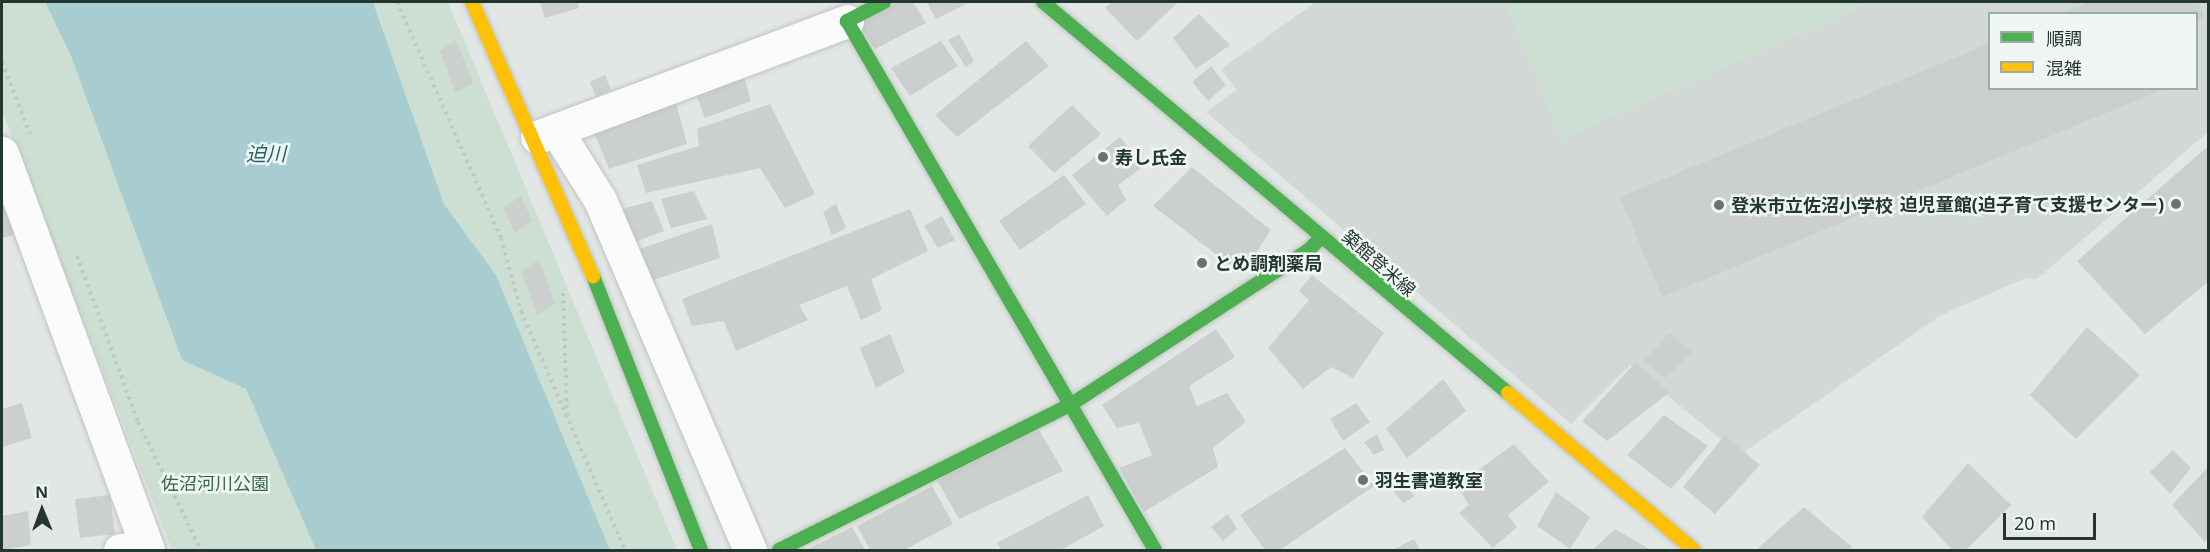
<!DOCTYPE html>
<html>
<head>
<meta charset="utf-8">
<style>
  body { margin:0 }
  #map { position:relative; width:2210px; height:552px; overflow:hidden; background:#e2e7e5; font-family:"Noto Sans","Noto Sans JP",sans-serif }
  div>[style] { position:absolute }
  .built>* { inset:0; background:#d1d8d5 }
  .green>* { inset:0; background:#cddfd2 }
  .water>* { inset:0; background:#a8cdd0 }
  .building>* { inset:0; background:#cbd0ce }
  .path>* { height:4px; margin-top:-2px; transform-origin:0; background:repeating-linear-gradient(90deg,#c0c7c4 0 3px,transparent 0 7.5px) }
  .roads { filter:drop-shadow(0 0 2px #bfc4c2) drop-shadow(0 0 2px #bfc4c2) }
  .street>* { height:33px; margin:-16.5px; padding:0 16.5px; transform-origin:16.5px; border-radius:16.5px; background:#fbfbfb }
  .fast>* { height:14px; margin:-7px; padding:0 7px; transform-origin:7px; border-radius:7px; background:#4caf50 }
  .slow>* { height:14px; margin:-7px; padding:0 7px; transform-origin:7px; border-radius:7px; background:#ffc107 }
  .dots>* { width:16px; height:16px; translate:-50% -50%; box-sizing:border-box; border:3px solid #f0f6f3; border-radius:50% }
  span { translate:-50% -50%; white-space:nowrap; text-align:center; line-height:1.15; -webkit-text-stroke:5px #f0f6f3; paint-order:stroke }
  .poi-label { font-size:18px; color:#233731; font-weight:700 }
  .left { translate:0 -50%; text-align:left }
  .right { translate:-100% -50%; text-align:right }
  .street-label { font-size:18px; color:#233731 }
  .park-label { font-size:18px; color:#336945 }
  .water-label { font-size:20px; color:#25636b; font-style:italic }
  .frame { position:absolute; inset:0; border:3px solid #233731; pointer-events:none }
  .legend { position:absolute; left:1988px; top:12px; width:210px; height:78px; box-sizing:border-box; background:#f0f6f3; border:2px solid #9eaaa5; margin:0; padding:8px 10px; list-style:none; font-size:18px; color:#233731 }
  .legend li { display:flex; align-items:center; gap:12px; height:30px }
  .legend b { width:30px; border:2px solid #9eaaa5 }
  .north { position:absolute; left:12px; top:480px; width:60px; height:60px; -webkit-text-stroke:4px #f0f6f3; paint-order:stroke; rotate:359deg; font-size:16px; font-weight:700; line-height:24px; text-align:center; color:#233731 }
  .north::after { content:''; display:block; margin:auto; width:21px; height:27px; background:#233731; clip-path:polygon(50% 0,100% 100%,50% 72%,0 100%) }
  .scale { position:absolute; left:2003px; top:513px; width:93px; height:27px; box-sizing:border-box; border:3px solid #233731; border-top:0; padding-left:8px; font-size:18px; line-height:21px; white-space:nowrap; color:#233731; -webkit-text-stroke:4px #f0f6f3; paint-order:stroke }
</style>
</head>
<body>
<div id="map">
  <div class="built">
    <div style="clip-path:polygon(evenodd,1316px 2px,2208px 2px,2208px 132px,2037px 279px,2026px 278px,1941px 315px,1740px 455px,1630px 365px,1571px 424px,1206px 112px,1237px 90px,1221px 69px,1316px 2px,1990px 14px,2196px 14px,2196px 88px,1990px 88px,1990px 14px)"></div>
  </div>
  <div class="green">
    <div style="clip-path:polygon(2px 2px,45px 2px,71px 56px,182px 360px,246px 389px,316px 550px,172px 550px,2px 111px)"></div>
    <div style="clip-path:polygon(373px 2px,448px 2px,677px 550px,610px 550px,496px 275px,444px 204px)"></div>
    <div style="clip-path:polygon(1505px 2px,1874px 2px,1562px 139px)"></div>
  </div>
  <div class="water">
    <div style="clip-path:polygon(45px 2px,373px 2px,444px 204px,496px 275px,610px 550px,316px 550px,246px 389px,182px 360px,71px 56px)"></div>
  </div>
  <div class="building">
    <div style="clip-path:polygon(540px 2px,578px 2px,579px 8px,545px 18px)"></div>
    <div style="clip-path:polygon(898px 2px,913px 2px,926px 23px,875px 49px,857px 23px)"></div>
    <div style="clip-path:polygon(927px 2px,970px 2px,936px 19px)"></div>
    <div style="clip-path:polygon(1113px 2px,1178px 2px,1137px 41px,1105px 8px)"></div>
    <div style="clip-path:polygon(2089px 2px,2198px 2px,2204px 17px,2196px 20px,2196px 14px,2060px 14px)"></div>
    <div style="clip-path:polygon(1199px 14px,1230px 45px,1196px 69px,1173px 38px)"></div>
    <div style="clip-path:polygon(959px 34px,974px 61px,966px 67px,948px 40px)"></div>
    <div style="clip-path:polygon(456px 40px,473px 83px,456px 93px,440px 51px)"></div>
    <div style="clip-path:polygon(941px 41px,958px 66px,910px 96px,891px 68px)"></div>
    <div style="clip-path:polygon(1026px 41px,1049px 66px,957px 137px,935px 115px)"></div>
    <div style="clip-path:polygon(1990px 43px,1990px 88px,2164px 89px,1662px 297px,1620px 197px)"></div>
    <div style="clip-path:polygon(1211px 66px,1226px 85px,1208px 101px,1192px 82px)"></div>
    <div style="clip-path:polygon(743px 73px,751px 101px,705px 118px,695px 91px)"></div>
    <div style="clip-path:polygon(605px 75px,611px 90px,596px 97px,590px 82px)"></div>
    <div style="clip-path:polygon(675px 99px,687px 144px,609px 169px,592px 127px)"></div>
    <div style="clip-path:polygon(770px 104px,815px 194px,785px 208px,760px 168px,646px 193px,637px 165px,699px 146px,697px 129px)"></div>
    <div style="clip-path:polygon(1072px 105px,1101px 134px,1054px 173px,1028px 146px)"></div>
    <div style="clip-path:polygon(1120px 137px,1144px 166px,1118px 185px,1126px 200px,1107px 216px,1072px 175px)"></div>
    <div style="clip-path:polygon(2208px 146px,2208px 282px,2145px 334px,2077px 261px)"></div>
    <div style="clip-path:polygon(1192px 167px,1271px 230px,1242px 274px,1153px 206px)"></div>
    <div style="clip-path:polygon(1064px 175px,1086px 204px,1020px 250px,999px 221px)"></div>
    <div style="clip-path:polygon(694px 191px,707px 219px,671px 228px,661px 199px)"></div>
    <div style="clip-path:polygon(521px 196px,532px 221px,515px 233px,503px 208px)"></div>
    <div style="clip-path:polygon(6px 198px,14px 235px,2px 238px,2px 199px)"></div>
    <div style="clip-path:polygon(652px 201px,664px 231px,635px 242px,619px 210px)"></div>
    <div style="clip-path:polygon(836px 204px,846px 228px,832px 235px,823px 212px)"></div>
    <div style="clip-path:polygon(910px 209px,928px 251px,871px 279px,882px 310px,861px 320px,847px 286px,799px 305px,808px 320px,736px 351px,724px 321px,692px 326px,682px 299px)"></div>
    <div style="clip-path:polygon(942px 216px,955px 240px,938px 248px,924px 226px)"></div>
    <div style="clip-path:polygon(712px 224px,720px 258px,650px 281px,640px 249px)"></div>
    <div style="clip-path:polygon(539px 260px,555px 303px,537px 315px,521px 271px)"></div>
    <div style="clip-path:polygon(1312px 275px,1384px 333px,1353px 378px,1331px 367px,1303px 389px,1268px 348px,1309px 300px,1299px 291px)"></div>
    <div style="clip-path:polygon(2087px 327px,2140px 375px,2076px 439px,2030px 395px)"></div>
    <div style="clip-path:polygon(1216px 329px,1235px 357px,1189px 386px,1197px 406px,1227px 393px,1246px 422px,1213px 448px,1218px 467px,1144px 512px,1119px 468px,1152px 455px,1139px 423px,1117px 428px,1102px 405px)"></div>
    <div style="clip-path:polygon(1669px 333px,1692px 352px,1665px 378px,1644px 361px)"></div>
    <div style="clip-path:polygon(890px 334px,905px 372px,876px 388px,860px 348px)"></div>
    <div style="clip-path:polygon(1635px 363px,1670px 392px,1607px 441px,1582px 421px)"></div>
    <div style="clip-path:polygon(1443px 379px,1466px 411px,1407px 458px,1386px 429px)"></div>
    <div style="clip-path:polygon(22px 403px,32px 438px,2px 447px,2px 409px)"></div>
    <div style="clip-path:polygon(1356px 403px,1370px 422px,1343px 441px,1330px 419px)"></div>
    <div style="clip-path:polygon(1664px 415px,1708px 446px,1671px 489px,1627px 455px)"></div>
    <div style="clip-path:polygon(1039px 430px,1063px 471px,959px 519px,937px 480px)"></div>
    <div style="clip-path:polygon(1377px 434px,1384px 450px,1374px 455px,1364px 442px)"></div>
    <div style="clip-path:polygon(1725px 435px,1760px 465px,1715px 514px,1683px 487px)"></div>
    <div style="clip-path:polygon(1514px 444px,1549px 482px,1508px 515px,1517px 527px,1493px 548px,1459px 513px,1469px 505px,1457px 486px)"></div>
    <div style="clip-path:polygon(1345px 448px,1374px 486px,1280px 550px,1265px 550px,1240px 515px)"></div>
    <div style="clip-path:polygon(2173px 450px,2191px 468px,2170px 494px,2150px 472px)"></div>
    <div style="clip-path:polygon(1968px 463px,2011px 505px,1966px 550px,1952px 550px,1922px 517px)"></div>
    <div style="clip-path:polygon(2208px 467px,2208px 539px,2205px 542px,2172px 505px)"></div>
    <div style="clip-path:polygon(1396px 472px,1415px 496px,1403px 503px,1385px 480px)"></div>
    <div style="clip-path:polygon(932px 486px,953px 524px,904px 550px,870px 550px,857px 526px)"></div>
    <div style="clip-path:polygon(1556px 492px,1590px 517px,1570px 549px,1537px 526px)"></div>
    <div style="clip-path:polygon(110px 495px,115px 534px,80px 538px,75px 499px)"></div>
    <div style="clip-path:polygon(1088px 495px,1104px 526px,1061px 550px,1001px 550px,997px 543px)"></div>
    <div style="clip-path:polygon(1804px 507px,1852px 547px,1848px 550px,1756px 550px)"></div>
    <div style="clip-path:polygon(28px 511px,31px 545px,2px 550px,2px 516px)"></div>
    <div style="clip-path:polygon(1228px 514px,1237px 529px,1223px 541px,1211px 527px)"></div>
    <div style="clip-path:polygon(852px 527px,865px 550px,806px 550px)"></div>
    <div style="clip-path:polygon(1615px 529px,1651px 550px,1593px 550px)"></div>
    <div style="clip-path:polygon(1414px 539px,1420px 550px,1393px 550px)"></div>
  </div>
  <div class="path">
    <div style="left:397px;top:2px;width:258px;rotate:66.2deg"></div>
    <div style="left:501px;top:238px;width:76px;rotate:74.7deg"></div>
    <div style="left:521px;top:311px;width:261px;rotate:66.5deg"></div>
    <div style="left:2px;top:62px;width:77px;rotate:68.7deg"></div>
    <div style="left:77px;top:256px;width:177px;rotate:69.8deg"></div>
    <div style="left:138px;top:422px;width:143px;rotate:63.8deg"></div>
    <div style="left:563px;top:293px;width:122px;rotate:88.1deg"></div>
  </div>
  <div class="roads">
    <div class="street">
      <div style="left:556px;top:130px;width:83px;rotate:57.8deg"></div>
      <div style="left:600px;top:200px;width:381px;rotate:66.8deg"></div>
      <div style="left:537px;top:137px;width:331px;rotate:-20.5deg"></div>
      <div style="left:2px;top:153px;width:423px;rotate:69.8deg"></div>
      <div style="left:120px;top:550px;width:27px;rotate:-8deg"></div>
    </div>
    <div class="fast">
      <div style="left:884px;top:2px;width:42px;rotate:152.8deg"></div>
      <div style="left:847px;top:21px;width:612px;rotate:59.79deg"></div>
      <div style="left:1043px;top:2px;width:608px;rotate:40.06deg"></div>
      <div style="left:593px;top:276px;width:295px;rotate:68.5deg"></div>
      <div style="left:779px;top:550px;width:325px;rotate:-26.5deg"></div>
      <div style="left:1070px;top:405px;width:286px;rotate:-33deg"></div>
      <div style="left:1310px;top:249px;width:16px;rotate:-47deg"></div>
    </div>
    <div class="slow">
      <div style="left:472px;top:2px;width:300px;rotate:66.2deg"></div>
      <div style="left:1508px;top:393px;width:243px;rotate:40.2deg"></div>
    </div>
  </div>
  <div class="dots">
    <div style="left:1103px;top:157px;background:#667570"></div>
    <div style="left:2176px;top:204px;background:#667570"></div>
    <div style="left:1719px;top:205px;background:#667570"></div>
    <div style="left:1202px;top:263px;background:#667570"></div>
    <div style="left:1363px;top:480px;background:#667570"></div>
  </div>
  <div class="poi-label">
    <span class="left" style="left:1115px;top:157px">寿し氏金</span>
    <span class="right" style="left:2164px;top:204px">迫児童館(迫子育て支援センター)</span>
    <span class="left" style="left:1731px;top:205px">登米市立佐沼小学校</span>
    <span class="left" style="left:1214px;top:263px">とめ調剤薬局</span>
    <span class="left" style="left:1375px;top:480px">羽生書道教室</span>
  </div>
  <div class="street-label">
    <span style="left:1379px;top:263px;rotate:41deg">築館登米線</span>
  </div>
  <div class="park-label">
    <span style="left:215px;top:483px">佐沼河川公園</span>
  </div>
  <div class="water-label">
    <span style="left:266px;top:153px">迫川</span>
  </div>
  <div class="frame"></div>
  <ul class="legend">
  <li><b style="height:8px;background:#4caf50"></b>順調</li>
  <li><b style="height:8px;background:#ffc107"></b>混雑</li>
  </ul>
  <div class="north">N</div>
  <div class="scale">20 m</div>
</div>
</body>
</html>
